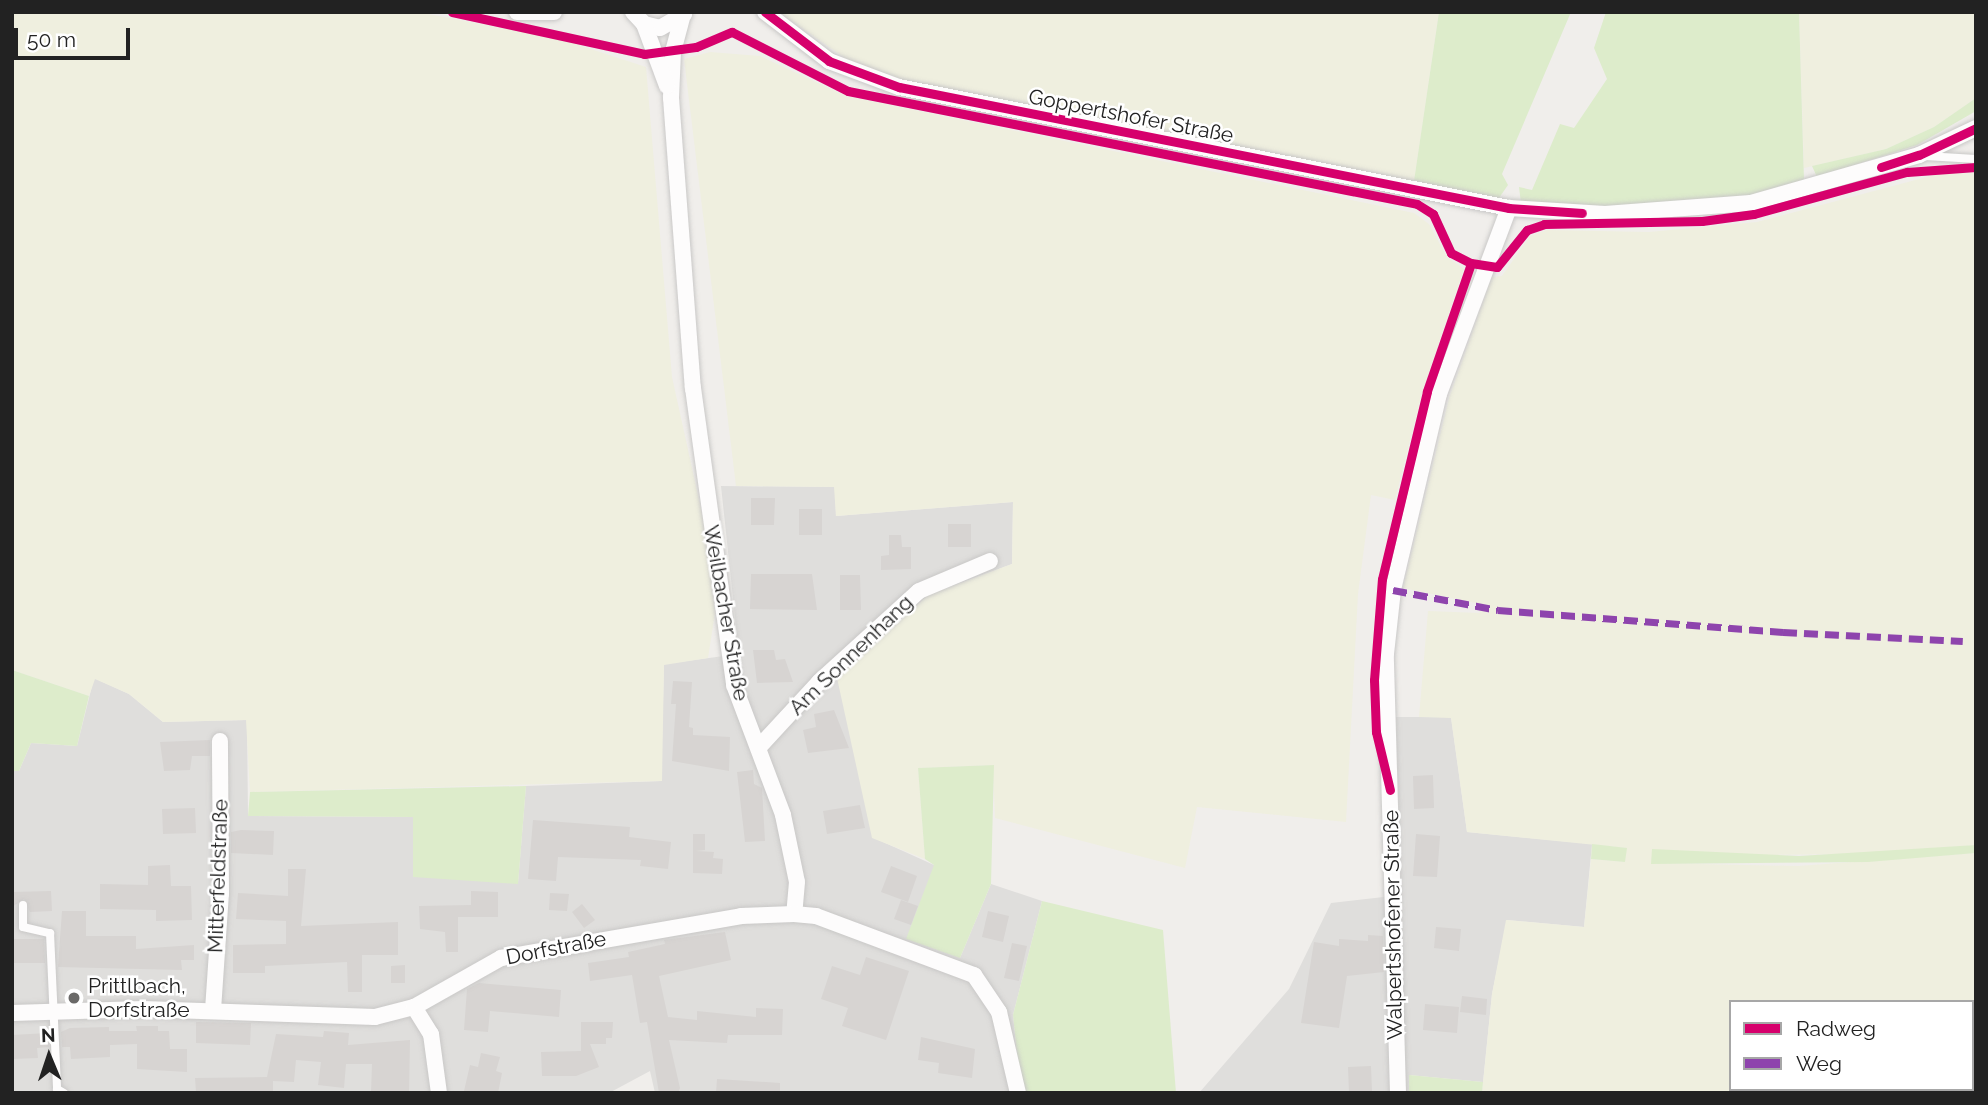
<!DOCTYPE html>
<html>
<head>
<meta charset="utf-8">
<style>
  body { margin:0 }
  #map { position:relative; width:1988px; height:1105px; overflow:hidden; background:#f0eeeb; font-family:Raleway,sans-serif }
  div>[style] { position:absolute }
  .residential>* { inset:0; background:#dfdedc }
  .farmland>* { inset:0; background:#efefdf }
  .grass>* { inset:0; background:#ddeccb }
  .building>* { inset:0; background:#d7d4d2 }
  .roads { filter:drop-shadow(0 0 2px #c9c8c7) drop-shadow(0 0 2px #c9c8c7) }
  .lane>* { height:8px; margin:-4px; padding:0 4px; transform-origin:4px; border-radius:4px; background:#fdfcfc }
  .street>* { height:16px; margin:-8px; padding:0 8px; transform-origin:8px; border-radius:8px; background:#fdfcfc }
  .quiet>* { height:7px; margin-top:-3.5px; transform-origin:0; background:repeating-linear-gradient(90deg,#8e44ad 0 14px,transparent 0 21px) }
  .cycleway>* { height:9px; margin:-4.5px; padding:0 4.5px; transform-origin:4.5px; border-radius:4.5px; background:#d6006c }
  .dots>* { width:19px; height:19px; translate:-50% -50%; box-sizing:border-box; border:4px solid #fff; border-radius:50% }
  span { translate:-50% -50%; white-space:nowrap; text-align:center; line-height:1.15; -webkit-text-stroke:5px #fff; paint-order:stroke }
  .street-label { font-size:21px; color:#222 }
  .poi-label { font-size:21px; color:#222 }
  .left { translate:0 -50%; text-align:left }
  .frame { position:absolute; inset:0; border:14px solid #222; pointer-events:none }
  .legend { position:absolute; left:1729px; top:1000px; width:245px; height:91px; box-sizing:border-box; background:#fff; border:2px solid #a7a7a7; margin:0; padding:9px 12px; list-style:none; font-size:21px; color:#222 }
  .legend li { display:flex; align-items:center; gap:14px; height:35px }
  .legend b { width:35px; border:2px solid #a7a7a7 }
  .north { position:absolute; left:14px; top:1021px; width:70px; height:70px; -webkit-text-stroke:5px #fff; paint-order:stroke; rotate:358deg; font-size:19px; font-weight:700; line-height:28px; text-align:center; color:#222 }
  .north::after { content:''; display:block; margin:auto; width:24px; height:32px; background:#222; clip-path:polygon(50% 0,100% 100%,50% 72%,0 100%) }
  .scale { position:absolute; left:14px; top:28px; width:116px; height:32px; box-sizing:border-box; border:4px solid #222; border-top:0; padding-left:9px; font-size:21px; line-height:24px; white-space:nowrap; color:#222; -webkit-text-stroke:5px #fff; paint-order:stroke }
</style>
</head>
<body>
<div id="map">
  <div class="residential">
    <div style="clip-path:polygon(721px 486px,835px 487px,836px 516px,1013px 502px,1012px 564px,928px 595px,872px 837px,934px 865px,960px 958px,991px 884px,1042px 901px,1013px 1015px,1021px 1093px,655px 1093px,650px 1071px,609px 1093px,12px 1093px,12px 771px,19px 771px,31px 743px,77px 746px,94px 678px,129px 694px,163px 722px,247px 720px,248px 816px,414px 817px,518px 883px,526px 786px,661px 781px,664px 664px,739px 654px)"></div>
    <div style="clip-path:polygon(1396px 717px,1451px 717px,1467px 832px,1592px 844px,1584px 927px,1507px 920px,1492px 994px,1483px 1082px,1409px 1075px,1409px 1093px,1199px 1093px,1289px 989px,1331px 903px,1401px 895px)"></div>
  </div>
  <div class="farmland">
    <div style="clip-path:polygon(12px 12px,417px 12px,560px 39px,646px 67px,672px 377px,707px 536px,715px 613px,708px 658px,664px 665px,662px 781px,250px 792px,246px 720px,163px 722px,129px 694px,95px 679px,89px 696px,12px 670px)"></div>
    <div style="clip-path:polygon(779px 12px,1439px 12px,1414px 181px,913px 85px,862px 70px)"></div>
    <div style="clip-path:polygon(1799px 12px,1976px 12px,1976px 98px,1934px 127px,1886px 149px,1804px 168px)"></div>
    <div style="clip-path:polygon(710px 52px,760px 56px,846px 96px,1414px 213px,1429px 224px,1447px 257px,1464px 269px,1423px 389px,1395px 500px,1371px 495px,1358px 594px,1346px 822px,1197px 807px,1185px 868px,995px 818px,993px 765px,918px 768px,925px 859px,872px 838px,837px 678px,928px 595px,1012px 564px,1013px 502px,836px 516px,834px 487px,736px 486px,684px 59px)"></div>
    <div style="clip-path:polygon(evenodd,1976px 173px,1976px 845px,1868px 854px,1730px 855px,1651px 863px,1798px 866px,1976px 853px,1976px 1093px,1482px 1093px,1492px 994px,1506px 920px,1584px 927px,1591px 859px,1625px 862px,1626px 848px,1467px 832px,1451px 718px,1419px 717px,1428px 611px,1480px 613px,1476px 603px,1403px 588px,1449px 398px,1492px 277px,1502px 276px,1530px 236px,1547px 230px,1649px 232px,1757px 222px,1938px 174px,1976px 173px,1731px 1002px,1972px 1002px,1972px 1089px,1731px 1089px,1731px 1002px)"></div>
  </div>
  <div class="grass">
    <div style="clip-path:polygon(1439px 12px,1571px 12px,1502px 174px,1508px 185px,1499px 198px,1414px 181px)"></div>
    <div style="clip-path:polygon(1606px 12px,1799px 12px,1804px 180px,1748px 196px,1605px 207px,1521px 203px,1519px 187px,1532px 190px,1560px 124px,1574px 128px,1607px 79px,1594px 48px)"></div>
    <div style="clip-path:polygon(1976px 98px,1976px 111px,1917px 145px,1817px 177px,1812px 166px,1886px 149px,1934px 127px)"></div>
    <div style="clip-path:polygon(12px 670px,89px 696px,77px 746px,31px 743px,19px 771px,12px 771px)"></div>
    <div style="clip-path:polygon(994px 765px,991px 884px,960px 958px,906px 939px,934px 865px,925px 859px,918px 768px)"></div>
    <div style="clip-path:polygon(526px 786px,518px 884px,413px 877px,413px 817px,248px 816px,250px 792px)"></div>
    <div style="clip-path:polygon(1592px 844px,1627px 848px,1625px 862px,1591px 859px)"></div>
    <div style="clip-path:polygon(1976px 845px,1976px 853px,1868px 862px,1651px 864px,1652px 849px,1799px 856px)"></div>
    <div style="clip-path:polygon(1042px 901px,1163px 930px,1176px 1093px,1021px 1093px,1013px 1015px)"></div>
    <div style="clip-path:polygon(1409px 1075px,1483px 1082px,1482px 1093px,1409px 1093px)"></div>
  </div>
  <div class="building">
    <div style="clip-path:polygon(751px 498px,775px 498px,774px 525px,751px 525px)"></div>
    <div style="clip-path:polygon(799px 509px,822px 509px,822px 535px,799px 535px)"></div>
    <div style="clip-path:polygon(948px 524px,971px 524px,971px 547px,948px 547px)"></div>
    <div style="clip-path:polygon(889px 535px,901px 535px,902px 547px,911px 547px,911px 569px,881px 570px,881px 556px,889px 555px)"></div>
    <div style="clip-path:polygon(751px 574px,812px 574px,817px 610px,750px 609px)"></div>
    <div style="clip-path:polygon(840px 575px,860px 575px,861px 610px,840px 610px)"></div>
    <div style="clip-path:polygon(753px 650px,774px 650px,776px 660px,785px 659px,793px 682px,757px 683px)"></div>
    <div style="clip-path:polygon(673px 681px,692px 682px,689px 727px,693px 728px,693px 735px,730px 737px,729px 771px,672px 761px,676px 704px,671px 704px)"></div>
    <div style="clip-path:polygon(834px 710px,849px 748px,808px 753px,803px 730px,816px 727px,814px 714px)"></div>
    <div style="clip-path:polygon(210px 740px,210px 756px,192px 756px,190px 770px,164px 771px,160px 742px)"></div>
    <div style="clip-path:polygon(753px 770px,754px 784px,762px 788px,765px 841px,745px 842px,737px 772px)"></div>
    <div style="clip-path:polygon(1433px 775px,1434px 808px,1414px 809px,1413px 776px)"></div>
    <div style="clip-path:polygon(860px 805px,865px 828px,827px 834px,823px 811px)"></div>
    <div style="clip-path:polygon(195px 808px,196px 833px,163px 834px,162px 809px)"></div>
    <div style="clip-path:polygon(533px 820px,630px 827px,629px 837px,671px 842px,668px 869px,640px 866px,641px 860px,558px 857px,556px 881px,528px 879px)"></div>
    <div style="clip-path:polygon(241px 830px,274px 831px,273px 855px,231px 853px,231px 832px)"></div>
    <div style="clip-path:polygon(693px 834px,705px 834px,705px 850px,696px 851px,714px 852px,713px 858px,723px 859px,722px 874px,693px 873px)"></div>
    <div style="clip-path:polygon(1416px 834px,1440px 836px,1437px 877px,1413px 876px)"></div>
    <div style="clip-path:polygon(170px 865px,171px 886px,191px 886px,192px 920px,156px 921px,156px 910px,100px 909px,100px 884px,148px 885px,148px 866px)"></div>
    <div style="clip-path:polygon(891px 866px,917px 876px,908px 902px,881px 892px)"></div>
    <div style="clip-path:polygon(288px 869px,306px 869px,301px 926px,398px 922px,398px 955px,362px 955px,362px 992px,348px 992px,347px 962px,265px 966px,265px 973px,233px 973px,233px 945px,286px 944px,286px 921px,236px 919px,238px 893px,288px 896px)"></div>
    <div style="clip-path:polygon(51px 891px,52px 911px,30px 912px,24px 899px,12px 907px,12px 892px)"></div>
    <div style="clip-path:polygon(471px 891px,498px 892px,498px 917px,458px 917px,458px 952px,446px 952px,445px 932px,420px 929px,419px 906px,471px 905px)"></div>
    <div style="clip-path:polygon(550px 893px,569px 894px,567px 911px,549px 910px)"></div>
    <div style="clip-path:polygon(901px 900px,918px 906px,911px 925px,894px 919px)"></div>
    <div style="clip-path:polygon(582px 904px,595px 920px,584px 928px,572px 912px)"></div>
    <div style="clip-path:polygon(62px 911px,86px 911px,86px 936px,136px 936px,136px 949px,194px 945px,194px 960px,181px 960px,182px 970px,58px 967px)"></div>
    <div style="clip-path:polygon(988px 911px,1009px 916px,1003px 942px,982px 937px)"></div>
    <div style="clip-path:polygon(1436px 927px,1461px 929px,1459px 951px,1434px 948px)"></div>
    <div style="clip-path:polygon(725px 932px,731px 960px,659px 976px,668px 1017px,697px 1020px,697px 1011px,756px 1017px,756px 1008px,783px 1009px,782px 1035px,728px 1035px,727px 1043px,669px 1040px,680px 1088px,678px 1093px,659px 1093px,647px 1022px,640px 1023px,632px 975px,590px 981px,588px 963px,629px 957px,628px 952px,665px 944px,664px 940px)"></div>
    <div style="clip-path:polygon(1368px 935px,1383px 936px,1384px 972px,1347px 976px,1339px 1028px,1301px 1023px,1314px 942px,1339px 946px,1339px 939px,1368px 941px)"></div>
    <div style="clip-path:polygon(12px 939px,44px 939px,45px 963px,12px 963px)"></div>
    <div style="clip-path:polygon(1012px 943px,1027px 946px,1019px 981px,1004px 978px)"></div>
    <div style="clip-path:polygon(866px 957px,909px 971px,886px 1040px,842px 1026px,848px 1008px,821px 999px,832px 966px,860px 975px)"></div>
    <div style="clip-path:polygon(405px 965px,405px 983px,391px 983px,391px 966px)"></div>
    <div style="clip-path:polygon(479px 983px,561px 990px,559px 1017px,490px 1011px,488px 1032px,464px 1030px,467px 989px)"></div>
    <div style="clip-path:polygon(1462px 996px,1487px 999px,1486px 1015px,1460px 1012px)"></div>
    <div style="clip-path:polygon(1425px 1004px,1459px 1007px,1457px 1033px,1423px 1030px)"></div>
    <div style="clip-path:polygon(196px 1022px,251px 1023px,250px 1045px,196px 1043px)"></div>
    <div style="clip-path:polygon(581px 1022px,613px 1022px,612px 1038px,606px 1038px,606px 1044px,590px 1044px,599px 1067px,576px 1076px,542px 1076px,541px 1052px,581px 1051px)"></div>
    <div style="clip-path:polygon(136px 1026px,158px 1026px,158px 1031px,169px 1031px,170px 1049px,187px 1049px,187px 1072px,137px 1069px,137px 1044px,110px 1045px,110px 1057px,71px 1059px,70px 1047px,62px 1047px,61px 1032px,70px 1028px,109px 1027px,109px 1031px,137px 1031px)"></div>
    <div style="clip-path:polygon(324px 1031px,349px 1033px,348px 1045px,410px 1040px,409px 1093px,371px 1093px,372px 1064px,346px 1064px,344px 1088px,318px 1085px,321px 1062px,296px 1060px,294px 1082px,273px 1081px,273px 1093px,196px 1092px,195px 1078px,267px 1077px,276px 1034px,323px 1037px)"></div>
    <div style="clip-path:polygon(48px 1033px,49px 1047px,37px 1048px,38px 1058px,12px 1059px,12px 1035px)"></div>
    <div style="clip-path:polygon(921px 1037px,975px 1049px,972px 1078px,938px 1073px,939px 1063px,918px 1060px)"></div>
    <div style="clip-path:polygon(481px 1053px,500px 1057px,496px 1071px,502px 1073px,498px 1093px,464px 1091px,470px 1065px,478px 1067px)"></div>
    <div style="clip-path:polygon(1371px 1066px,1372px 1092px,1349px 1093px,1348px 1067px)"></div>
    <div style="clip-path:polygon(717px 1079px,780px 1083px,780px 1093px,716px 1093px)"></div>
  </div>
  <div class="roads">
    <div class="lane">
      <div style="left:1925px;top:156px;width:51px;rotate:3.4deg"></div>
      <div style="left:23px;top:905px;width:22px;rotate:90deg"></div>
      <div style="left:23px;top:927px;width:28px;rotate:13deg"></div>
      <div style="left:50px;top:933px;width:156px;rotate:87.4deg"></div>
      <div style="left:57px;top:1089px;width:8px;rotate:30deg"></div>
    </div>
    <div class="street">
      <div style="left:517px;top:12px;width:37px"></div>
      <div style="left:633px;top:12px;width:16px;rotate:47deg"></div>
      <div style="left:644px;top:24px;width:16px;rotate:14deg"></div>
      <div style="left:660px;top:28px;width:28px;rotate:-30deg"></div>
      <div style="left:765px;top:12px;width:81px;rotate:37.4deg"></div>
      <div style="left:829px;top:61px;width:75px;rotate:20.4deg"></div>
      <div style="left:899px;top:87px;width:622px;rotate:11.22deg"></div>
      <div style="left:1509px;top:208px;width:96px;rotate:3.6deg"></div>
      <div style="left:1605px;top:214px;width:146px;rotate:-4.3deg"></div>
      <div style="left:1751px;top:203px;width:175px;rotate:-15.9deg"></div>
      <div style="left:1919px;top:155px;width:63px;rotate:-25.3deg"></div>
      <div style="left:682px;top:18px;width:35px;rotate:105deg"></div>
      <div style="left:673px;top:52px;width:46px;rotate:92.5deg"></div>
      <div style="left:671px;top:98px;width:291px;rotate:85.7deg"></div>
      <div style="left:693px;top:388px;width:300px;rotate:82.1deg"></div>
      <div style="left:734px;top:685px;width:139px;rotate:69.3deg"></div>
      <div style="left:783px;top:815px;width:68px;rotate:78.2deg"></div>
      <div style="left:797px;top:882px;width:32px;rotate:95deg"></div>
      <div style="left:644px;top:24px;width:66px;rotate:69.6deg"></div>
      <div style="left:760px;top:746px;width:87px;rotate:-47.3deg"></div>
      <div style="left:819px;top:682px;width:135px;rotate:-42.3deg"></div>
      <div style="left:919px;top:591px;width:77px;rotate:-22.9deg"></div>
      <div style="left:414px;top:1007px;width:32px;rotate:58deg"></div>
      <div style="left:431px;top:1034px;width:60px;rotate:82.3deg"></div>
      <div style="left:213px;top:1010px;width:116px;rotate:-86.1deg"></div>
      <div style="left:221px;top:894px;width:153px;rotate:-90.4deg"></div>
      <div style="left:12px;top:1013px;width:131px;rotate:-1.7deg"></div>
      <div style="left:143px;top:1009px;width:232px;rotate:2deg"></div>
      <div style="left:375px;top:1017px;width:40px;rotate:-14.4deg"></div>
      <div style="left:414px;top:1007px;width:100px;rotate:-29.4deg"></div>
      <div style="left:501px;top:958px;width:244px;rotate:-9.9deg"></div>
      <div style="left:741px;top:916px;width:53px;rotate:-2.2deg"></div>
      <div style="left:794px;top:914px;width:22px;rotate:5deg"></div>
      <div style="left:816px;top:916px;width:169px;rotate:20.5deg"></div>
      <div style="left:974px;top:975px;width:45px;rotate:56deg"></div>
      <div style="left:999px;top:1012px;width:83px;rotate:76.8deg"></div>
      <div style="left:1398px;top:1093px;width:439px;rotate:-91.6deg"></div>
      <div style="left:1386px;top:654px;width:64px;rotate:-83.8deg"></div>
      <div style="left:1393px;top:590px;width:201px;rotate:-76.8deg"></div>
      <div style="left:1439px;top:394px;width:199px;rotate:-69.4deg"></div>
    </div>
  </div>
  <div class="quiet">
    <div style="left:1393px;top:590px;width:107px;rotate:10.8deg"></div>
    <div style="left:1498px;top:610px;width:286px;rotate:4.4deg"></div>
    <div style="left:1783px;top:632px;width:180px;rotate:2.9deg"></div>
  </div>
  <div class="cycleway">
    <div style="left:452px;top:12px;width:197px;rotate:12.3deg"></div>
    <div style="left:644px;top:54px;width:52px;rotate:-7.7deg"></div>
    <div style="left:696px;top:47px;width:39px;rotate:-23deg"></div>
    <div style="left:732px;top:32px;width:130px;rotate:27deg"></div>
    <div style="left:848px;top:91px;width:580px;rotate:11.23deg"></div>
    <div style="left:1417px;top:204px;width:19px;rotate:32deg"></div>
    <div style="left:1433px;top:214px;width:43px;rotate:65.2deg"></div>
    <div style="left:1451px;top:253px;width:22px;rotate:27deg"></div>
    <div style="left:1471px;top:263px;width:26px;rotate:9deg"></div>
    <div style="left:1497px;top:267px;width:48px;rotate:-51deg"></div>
    <div style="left:1527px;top:230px;width:18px;rotate:-19deg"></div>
    <div style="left:1544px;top:224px;width:158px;rotate:-1.1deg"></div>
    <div style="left:1702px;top:221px;width:52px;rotate:-7.7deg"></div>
    <div style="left:1754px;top:214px;width:159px;rotate:-15.4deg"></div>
    <div style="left:1907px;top:172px;width:69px;rotate:-4.1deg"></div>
    <div style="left:765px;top:12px;width:81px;rotate:37.4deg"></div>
    <div style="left:829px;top:61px;width:75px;rotate:20.4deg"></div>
    <div style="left:899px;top:87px;width:622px;rotate:11.22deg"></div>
    <div style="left:1509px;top:208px;width:73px;rotate:3.9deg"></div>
    <div style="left:1881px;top:167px;width:40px;rotate:-18deg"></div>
    <div style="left:1919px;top:155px;width:63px;rotate:-25.3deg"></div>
    <div style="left:1390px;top:790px;width:60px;rotate:-103.6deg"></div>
    <div style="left:1376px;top:732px;width:52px;rotate:-92.2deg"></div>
    <div style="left:1374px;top:680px;width:101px;rotate:-85.5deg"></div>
    <div style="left:1382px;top:579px;width:193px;rotate:-76.5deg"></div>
    <div style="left:1427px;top:391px;width:135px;rotate:-71deg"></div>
  </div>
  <div class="dots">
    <div style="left:74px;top:998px;background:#6a6968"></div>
  </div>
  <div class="street-label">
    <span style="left:1131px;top:116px;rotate:11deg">Goppertshofer Straße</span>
    <span style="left:726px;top:613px;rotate:80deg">Weilbacher Straße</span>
    <span style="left:851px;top:655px;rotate:-44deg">Am Sonnenhang</span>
    <span style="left:218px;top:876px;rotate:-88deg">Mitterfeldstraße</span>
    <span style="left:1393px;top:925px;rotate:-91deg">Walpertshofener Straße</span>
    <span style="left:556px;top:948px;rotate:-11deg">Dorfstraße</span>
  </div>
  <div class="poi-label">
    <span class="left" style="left:88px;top:998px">Prittlbach,<br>Dorfstraße</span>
  </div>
  <div class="frame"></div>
  <ul class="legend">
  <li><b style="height:9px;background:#d6006c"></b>Radweg</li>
  <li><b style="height:9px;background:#8e44ad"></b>Weg</li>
  </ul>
  <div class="north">N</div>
  <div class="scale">50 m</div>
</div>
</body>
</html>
